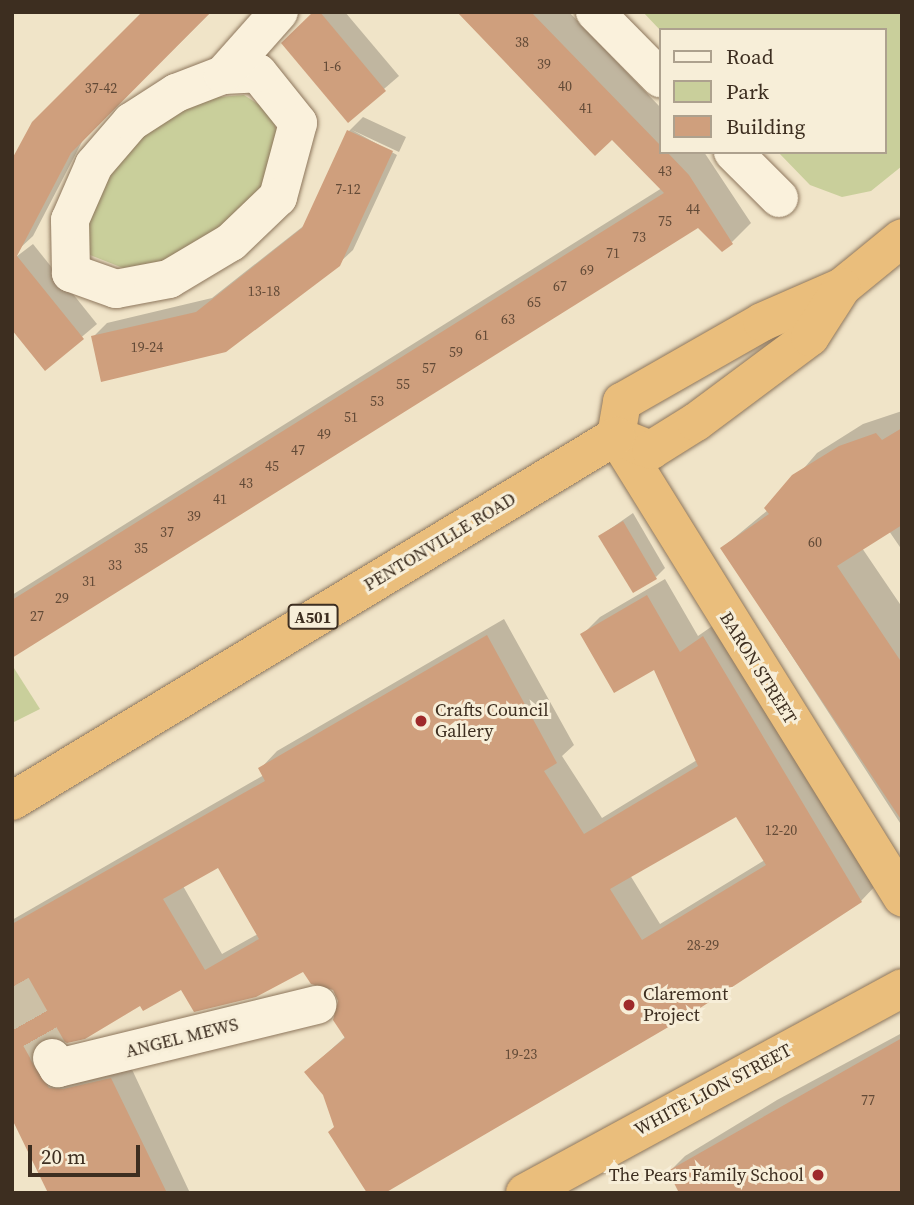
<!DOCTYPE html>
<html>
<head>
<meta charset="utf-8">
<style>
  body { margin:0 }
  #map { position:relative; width:914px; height:1205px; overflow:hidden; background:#f0e4c8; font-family:"Source Serif 4",serif }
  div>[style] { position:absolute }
  .green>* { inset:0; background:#c9cf9b }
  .shadow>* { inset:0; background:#0003 }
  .building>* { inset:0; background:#cf9f7d }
  .minor-tunnel>* { height:38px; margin-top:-19px; transform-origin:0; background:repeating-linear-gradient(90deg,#ccc0a6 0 38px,transparent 0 57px) }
  .roads { filter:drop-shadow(0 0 2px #8d765c) drop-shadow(0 0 2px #8d765c) }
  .minor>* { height:38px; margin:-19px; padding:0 19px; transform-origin:19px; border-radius:19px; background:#faf1dc }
  .trunk>* { height:38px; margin:-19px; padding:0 19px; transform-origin:19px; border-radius:19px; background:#eabe7c }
  .dots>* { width:19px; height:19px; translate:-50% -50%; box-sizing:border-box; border:4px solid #f7eed8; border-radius:50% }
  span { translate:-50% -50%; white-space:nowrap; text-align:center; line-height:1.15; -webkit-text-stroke:6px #f7eed8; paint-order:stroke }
  .number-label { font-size:14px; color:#624a37 }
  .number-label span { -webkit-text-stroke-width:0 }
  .shield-label span { padding:2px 5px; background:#f7eed8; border:2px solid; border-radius:5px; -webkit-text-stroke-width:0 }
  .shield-label { font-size:16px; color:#3d2e20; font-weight:700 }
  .street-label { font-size:18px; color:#3d2e20 }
  .poi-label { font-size:18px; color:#3d2e20 }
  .left { translate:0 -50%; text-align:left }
  .right { translate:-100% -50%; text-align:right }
  .frame { position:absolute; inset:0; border:14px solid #3d2e20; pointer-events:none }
  .legend { position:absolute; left:659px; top:28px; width:228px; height:126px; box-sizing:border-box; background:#f7eed8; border:2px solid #ada18e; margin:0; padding:9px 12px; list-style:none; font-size:21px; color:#3d2e20 }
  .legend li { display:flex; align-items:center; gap:14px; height:35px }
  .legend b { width:35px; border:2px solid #ada18e }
  .scale { position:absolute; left:28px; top:1145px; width:112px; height:32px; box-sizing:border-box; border:4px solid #3d2e20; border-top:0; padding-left:9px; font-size:21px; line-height:24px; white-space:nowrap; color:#3d2e20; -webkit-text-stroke:5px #f7eed8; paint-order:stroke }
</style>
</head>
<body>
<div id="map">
  <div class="green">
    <div style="clip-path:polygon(643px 12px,902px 12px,902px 166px,871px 191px,842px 197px,810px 185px,778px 152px,884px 152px,884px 30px,660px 30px)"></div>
    <div style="clip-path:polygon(244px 95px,272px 113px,280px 145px,264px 189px,222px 229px,174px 259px,123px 268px,90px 255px,84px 218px,105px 169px,145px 131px,193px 99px)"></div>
    <div style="clip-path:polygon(12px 665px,40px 709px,12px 723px)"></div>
  </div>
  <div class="shadow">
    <div style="clip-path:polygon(146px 12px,211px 12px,84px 138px,33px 236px,19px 249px)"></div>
    <div style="clip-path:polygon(315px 12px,345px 12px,399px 76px,348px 120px)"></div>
    <div style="clip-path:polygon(459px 12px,569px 12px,660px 107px,660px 152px,704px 152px,751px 223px,732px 242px,699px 226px,12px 656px,12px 595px,662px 188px,612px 137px)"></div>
    <div style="clip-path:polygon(363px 117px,406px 137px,399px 152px,352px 130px,397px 155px,353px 250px,338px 264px,225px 351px,93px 337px,107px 323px,212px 298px,306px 224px,349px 131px)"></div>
    <div style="clip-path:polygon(33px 244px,97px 324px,45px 368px,12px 260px)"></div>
    <div style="clip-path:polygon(902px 411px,902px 550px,889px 531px,862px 548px,902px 607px,902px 826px,722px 548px,768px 510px,817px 453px,863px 424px)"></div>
    <div style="clip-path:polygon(633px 513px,665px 568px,656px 577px,600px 536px)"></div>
    <div style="clip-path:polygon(evenodd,665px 579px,698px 636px,721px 620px,878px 883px,861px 901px,336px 1127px,325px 1095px,306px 1072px,346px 1036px,340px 1000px,334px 989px,304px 970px,182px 987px,50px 1035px,47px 1041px,66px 1071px,128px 1061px,190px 1193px,50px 1193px,12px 1115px,12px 920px,264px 775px,260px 769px,277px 751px,504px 619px,574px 745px,562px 756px,602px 818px,697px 760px,655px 667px,583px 634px,600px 617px,665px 579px,736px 815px,765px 860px,660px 924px,630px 875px,736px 815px,665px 579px,219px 866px,258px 934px,222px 954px,183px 886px,219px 866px)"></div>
    <div style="clip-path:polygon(902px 1033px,902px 1193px,670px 1171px,685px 1156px,777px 1100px)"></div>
  </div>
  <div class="building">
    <div style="clip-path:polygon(142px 12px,211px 12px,71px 153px,17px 256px,84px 339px,45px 371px,12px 330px,12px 159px,32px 122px)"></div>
    <div style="clip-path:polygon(313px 12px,320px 12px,386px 91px,348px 123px,281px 43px)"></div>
    <div style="clip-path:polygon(457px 12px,531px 12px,660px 145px,660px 152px,667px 152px,689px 175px,733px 244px,722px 252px,698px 228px,12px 658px,12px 600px,664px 193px,612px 140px,595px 156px)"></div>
    <div style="clip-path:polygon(347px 130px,393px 151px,340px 266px,226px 352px,101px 382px,91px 336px,196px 312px,302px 228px)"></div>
    <div style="clip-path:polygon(902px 428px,902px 525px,837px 566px,902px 663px,902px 821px,720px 548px,769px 514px,764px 508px,792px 475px,839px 446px,876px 433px,882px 440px)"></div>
    <div style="clip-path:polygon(623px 521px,657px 579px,633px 593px,598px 536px)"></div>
    <div style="clip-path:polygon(evenodd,647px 595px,680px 652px,703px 636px,862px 902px,694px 1012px,385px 1193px,367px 1193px,328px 1132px,334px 1127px,323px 1095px,304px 1072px,345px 1038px,333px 1020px,338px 1001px,333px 990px,311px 984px,303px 972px,256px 997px,194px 1012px,181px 990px,143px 1011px,140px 1006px,85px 1039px,67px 1043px,52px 1036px,41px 1039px,30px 1059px,49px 1088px,63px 1089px,111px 1078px,167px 1193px,48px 1193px,12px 1119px,12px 924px,265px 781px,258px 768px,487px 635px,557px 763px,544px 771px,584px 834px,698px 766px,654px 670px,614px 693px,580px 634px,647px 595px,736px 817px,766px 865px,642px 940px,610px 889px,736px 817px,647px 595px,218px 868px,259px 939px,205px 970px,163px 899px,218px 868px)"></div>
    <div style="clip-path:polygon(902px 1038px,902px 1193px,679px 1193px,668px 1171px)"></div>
  </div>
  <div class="minor-tunnel">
    <div style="left:12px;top:987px;width:81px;rotate:60.6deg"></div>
  </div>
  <div class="roads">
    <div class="minor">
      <div style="left:595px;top:12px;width:93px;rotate:45.4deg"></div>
      <div style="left:258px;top:73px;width:64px;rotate:51.3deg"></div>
      <div style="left:298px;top:123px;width:77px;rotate:105.1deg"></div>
      <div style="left:278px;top:197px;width:65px;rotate:136.2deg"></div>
      <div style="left:231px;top:242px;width:72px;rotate:149.2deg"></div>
      <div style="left:169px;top:279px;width:54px;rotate:169.3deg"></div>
      <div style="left:116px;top:289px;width:48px;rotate:-160.4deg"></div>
      <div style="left:71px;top:273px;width:53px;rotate:-91.1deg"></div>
      <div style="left:70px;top:220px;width:60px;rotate:-66.4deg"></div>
      <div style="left:94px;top:165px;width:57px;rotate:-49.3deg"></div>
      <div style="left:131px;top:122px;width:54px;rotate:-32.8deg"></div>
      <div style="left:176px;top:93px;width:50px;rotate:-21deg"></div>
      <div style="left:223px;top:75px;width:35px;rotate:-3deg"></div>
      <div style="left:223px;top:75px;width:84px;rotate:-48.4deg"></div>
      <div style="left:733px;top:152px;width:65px;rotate:45deg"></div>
      <div style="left:52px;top:1058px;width:12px;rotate:59deg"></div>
      <div style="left:58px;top:1068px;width:267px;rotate:-13.7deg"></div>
    </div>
    <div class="trunk">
      <div style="left:616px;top:436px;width:543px;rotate:58.18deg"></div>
      <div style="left:616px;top:436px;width:35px;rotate:-80deg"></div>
      <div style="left:622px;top:402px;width:161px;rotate:-29.7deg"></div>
      <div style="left:762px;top:322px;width:87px;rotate:-23.6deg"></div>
      <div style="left:842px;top:287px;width:77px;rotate:-39.2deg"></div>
      <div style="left:616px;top:436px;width:38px;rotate:22deg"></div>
      <div style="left:651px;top:450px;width:53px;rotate:-31.9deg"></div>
      <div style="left:696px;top:422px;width:142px;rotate:-36.7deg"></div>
      <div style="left:810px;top:337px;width:59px;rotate:-57.4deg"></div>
      <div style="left:12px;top:801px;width:706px;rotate:-31.14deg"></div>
      <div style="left:525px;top:1193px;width:429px;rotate:-28.5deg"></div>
    </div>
  </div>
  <div class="dots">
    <div style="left:421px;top:721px;background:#9e2a2b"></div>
    <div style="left:629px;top:1005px;background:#9e2a2b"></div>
    <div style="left:818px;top:1175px;background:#9e2a2b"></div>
  </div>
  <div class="number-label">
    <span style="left:522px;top:42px">38</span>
    <span style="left:544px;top:64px">39</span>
    <span style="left:332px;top:66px">1-6</span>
    <span style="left:565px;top:86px">40</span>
    <span style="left:101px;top:88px">37-42</span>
    <span style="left:586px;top:108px">41</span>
    <span style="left:665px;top:171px">43</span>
    <span style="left:348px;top:189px">7-12</span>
    <span style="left:693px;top:209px">44</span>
    <span style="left:665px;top:221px">75</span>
    <span style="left:639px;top:237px">73</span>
    <span style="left:613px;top:253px">71</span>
    <span style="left:587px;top:270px">69</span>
    <span style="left:560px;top:286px">67</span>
    <span style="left:264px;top:291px">13-18</span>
    <span style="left:534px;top:302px">65</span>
    <span style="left:508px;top:319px">63</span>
    <span style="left:482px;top:335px">61</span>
    <span style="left:147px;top:347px">19-24</span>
    <span style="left:456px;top:352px">59</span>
    <span style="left:429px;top:368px">57</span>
    <span style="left:403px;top:384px">55</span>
    <span style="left:377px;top:401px">53</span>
    <span style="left:351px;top:417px">51</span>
    <span style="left:324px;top:434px">49</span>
    <span style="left:298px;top:450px">47</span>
    <span style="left:272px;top:466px">45</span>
    <span style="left:246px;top:483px">43</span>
    <span style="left:220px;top:499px">41</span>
    <span style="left:194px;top:516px">39</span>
    <span style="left:167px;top:532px">37</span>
    <span style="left:815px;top:542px">60</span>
    <span style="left:141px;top:548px">35</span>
    <span style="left:115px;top:565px">33</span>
    <span style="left:89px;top:581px">31</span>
    <span style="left:62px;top:598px">29</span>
    <span style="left:37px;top:616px">27</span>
    <span style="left:781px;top:830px">12-20</span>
    <span style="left:703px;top:945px">28-29</span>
    <span style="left:521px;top:1054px">19-23</span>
    <span style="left:868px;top:1100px">77</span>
  </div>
  <div class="shield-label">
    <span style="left:313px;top:617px">A501</span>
  </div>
  <div class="street-label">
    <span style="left:440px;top:542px;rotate:-31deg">PENTONVILLE ROAD</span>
    <span style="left:758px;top:668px;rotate:58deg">BARON STREET</span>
    <span style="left:182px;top:1038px;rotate:-14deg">ANGEL MEWS</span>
    <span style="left:713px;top:1090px;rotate:-28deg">WHITE LION STREET</span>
  </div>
  <div class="poi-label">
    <span class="left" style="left:435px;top:721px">Crafts Council<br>Gallery</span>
    <span class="left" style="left:643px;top:1005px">Claremont<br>Project</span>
    <span class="right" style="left:804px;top:1175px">The Pears Family School</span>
  </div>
  <div class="frame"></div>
  <ul class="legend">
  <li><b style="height:9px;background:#faf1dc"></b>Road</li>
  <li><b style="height:19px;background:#c9cf9b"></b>Park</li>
  <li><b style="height:19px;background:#cf9f7d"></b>Building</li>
  </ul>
  <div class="scale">20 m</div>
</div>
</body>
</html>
